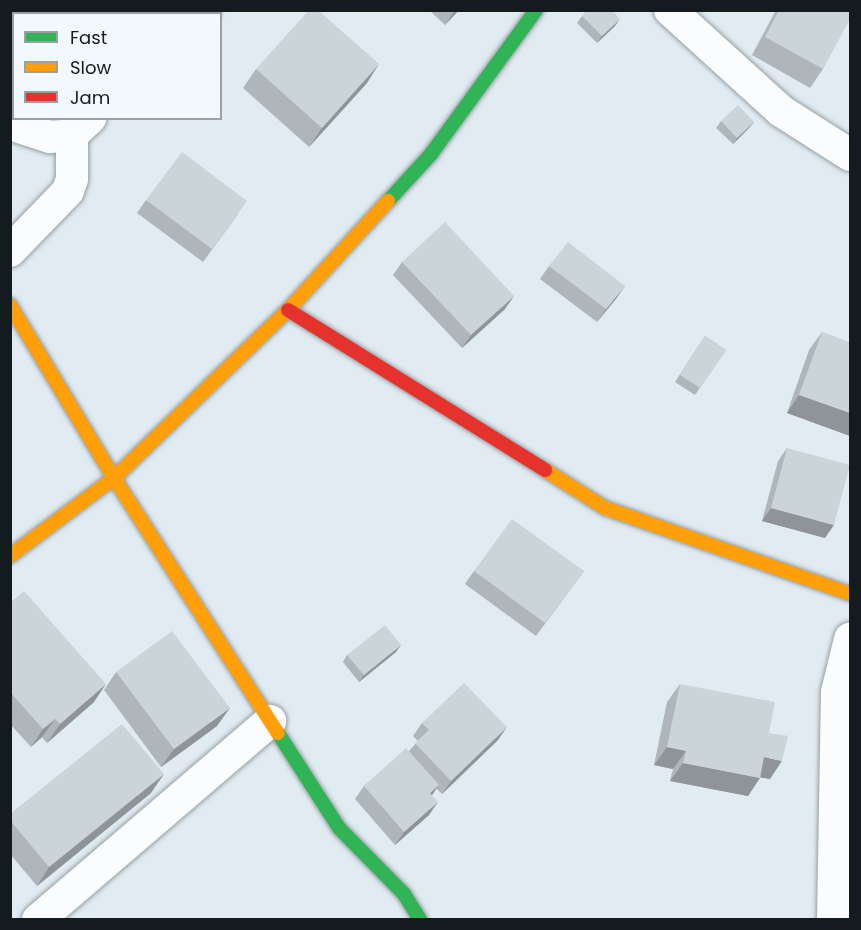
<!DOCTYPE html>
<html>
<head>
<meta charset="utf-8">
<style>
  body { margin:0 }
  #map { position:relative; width:861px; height:930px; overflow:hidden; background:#e0ecf2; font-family:Poppins,sans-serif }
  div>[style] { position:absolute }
  .roads { filter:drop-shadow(0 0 2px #969fa3) drop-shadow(0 0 2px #969fa3) }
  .street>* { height:32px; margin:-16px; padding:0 16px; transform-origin:16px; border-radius:16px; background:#fafcfd }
  .fast>* { height:14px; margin:-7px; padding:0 7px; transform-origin:7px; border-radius:7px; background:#30b455 }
  .slow>* { height:14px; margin:-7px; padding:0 7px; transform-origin:7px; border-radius:7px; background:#ff9f0a }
  .jam>* { height:14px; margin:-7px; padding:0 7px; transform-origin:7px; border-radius:7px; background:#e5322d }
  .wall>* { inset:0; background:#afb6bb }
  .shaded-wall>* { inset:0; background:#8e9498 }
  .building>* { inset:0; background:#cbd4d9 }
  span { translate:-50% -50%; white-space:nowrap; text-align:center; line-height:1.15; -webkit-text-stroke:4.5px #f1f9fe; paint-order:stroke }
  .frame { position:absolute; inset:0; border:12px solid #131b1e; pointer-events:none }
  .legend { position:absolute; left:12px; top:12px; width:210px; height:108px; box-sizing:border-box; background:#f1f9fe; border:2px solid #98a0a4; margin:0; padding:8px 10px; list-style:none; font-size:18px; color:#131b1e }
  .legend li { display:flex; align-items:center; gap:12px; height:30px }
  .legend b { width:30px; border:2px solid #98a0a4 }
</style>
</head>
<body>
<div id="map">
  <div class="roads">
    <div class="street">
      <div style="left:670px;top:10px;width:150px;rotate:42.3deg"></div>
      <div style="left:781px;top:111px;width:82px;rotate:32.5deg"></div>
      <div style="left:201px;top:14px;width:5px;rotate:-53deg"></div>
      <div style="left:10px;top:124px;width:42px;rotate:18deg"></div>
      <div style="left:50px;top:137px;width:22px;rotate:-5deg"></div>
      <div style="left:72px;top:135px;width:25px;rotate:-43deg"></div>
      <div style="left:10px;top:251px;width:83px;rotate:-46deg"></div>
      <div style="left:68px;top:191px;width:13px;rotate:-72deg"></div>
      <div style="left:72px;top:179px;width:44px;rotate:-90deg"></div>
      <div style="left:38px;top:920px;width:306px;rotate:-40.6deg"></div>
      <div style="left:833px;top:920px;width:228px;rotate:-89deg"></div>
      <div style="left:837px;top:692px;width:55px;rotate:-76.2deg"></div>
    </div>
    <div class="fast">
      <div style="left:388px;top:201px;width:64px;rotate:-47.5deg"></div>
      <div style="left:431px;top:154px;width:178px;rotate:-53.9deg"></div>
      <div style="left:278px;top:733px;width:113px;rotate:57.3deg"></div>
      <div style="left:339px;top:828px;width:93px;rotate:45.4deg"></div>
      <div style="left:404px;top:894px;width:31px;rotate:58deg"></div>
    </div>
    <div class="slow">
      <div style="left:10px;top:305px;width:202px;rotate:59deg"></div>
      <div style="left:114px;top:478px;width:303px;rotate:57.3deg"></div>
      <div style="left:545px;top:470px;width:71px;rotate:32.3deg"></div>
      <div style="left:605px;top:508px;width:260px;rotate:19.3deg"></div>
      <div style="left:10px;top:556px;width:130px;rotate:-36.9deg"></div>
      <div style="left:114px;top:478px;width:242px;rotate:-44deg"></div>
      <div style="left:288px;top:310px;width:148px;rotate:-47.5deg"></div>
    </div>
    <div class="jam">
      <div style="left:288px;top:310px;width:303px;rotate:31.9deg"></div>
    </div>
  </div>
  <div class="wall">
    <div style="clip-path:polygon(429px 10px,459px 10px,445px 25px)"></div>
    <div style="clip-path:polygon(776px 10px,850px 10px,823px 69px,810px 88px,752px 55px)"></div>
    <div style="clip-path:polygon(582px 16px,615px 26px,597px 43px,577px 23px)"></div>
    <div style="clip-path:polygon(256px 69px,367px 83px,309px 147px,243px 88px)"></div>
    <div style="clip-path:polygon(721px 121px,754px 122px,749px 128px,733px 144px,716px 128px)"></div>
    <div style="clip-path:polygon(146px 200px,238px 214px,203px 262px,137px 213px)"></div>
    <div style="clip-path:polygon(402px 262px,505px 309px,462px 348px,393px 275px)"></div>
    <div style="clip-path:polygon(549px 266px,625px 286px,597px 322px,540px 279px)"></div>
    <div style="clip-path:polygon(822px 332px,850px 343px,850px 436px,787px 413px,809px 350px)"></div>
    <div style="clip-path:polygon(705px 336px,726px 350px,695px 395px,675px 382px)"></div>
    <div style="clip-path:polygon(787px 448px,825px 538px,762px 521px,778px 461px)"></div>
    <div style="clip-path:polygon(474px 571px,584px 571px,536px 636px,465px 584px)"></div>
    <div style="clip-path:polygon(10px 603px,94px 702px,47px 743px,42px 737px,31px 747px,10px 724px)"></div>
    <div style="clip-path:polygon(396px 652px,359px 682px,343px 662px,347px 655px)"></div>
    <div style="clip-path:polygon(116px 672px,217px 726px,161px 767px,104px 690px)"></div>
    <div style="clip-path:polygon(680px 684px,769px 733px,770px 779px,760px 777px,748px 796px,670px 781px,673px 769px,654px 765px,667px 702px)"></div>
    <div style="clip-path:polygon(422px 723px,498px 740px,442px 794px,436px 788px,432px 795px,429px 815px,395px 845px,355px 799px,364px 786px,409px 751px,418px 741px,413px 736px)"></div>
    <div style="clip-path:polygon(151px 793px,37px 886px,10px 854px,10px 814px)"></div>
  </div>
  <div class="shaded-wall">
    <div style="clip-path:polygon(456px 10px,459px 10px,445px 25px,454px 12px)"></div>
    <div style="clip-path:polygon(620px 19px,615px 26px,597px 43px,602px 36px)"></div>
    <div style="clip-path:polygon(379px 64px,367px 83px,309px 147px,322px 128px)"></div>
    <div style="clip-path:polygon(754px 122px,749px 128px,733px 144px,737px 138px)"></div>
    <div style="clip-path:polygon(625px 286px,616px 299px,597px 322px,606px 309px)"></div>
    <div style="clip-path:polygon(514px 296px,505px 309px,462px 348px,471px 335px)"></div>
    <div style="clip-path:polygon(799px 395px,850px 413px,850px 436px,787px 413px)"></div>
    <div style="clip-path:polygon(771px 508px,834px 525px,825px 538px,762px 521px)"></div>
    <div style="clip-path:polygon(401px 645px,396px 652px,359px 682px,364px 675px)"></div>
    <div style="clip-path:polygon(106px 684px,94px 702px,47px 743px,60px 724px)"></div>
    <div style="clip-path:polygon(230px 708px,217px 726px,161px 767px,174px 749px)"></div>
    <div style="clip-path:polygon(55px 719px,42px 737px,31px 747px,43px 729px)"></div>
    <div style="clip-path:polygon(507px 727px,498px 740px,442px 794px,451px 781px)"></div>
    <div style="clip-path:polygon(667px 747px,686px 751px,673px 769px,654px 765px)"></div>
    <div style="clip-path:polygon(764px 757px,782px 761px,770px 779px,751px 776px)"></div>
    <div style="clip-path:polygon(683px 763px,760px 778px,748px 796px,670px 781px)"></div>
    <div style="clip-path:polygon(164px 774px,151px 793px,37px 886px,49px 867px)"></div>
    <div style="clip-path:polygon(439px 785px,430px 798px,430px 793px)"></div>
    <div style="clip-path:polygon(438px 802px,429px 815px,395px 845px,404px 832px)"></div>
  </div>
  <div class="building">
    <div style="clip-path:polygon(309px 10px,318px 10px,379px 64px,322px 128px,256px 69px)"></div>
    <div style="clip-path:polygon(587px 10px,612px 10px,620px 19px,602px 36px,582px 16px)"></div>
    <div style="clip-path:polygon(779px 10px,850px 10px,850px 19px,823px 69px,765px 37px)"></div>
    <div style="clip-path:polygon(738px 105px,754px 122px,737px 138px,721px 121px)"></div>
    <div style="clip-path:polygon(182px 152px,247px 201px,212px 249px,146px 200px)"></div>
    <div style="clip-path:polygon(445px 222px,514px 296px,471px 335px,402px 262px)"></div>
    <div style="clip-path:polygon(568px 242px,625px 286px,606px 309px,549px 266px)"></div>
    <div style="clip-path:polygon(822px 332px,850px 343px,850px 413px,799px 395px)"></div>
    <div style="clip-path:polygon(705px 336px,726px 350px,700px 388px,680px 375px)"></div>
    <div style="clip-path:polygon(787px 448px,850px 465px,834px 525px,771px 508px)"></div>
    <div style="clip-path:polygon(512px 519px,584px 571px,545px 623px,474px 571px)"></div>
    <div style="clip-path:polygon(24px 591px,106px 684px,60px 724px,55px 719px,43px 729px,10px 692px,10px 603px)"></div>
    <div style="clip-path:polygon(385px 625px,401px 645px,364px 675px,347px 655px)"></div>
    <div style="clip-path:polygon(172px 631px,230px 708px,174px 749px,116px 672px)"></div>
    <div style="clip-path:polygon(464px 683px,507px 727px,451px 781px,415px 743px,429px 730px,422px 723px)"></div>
    <div style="clip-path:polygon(680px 684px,775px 702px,769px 733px,788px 736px,782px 761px,764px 757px,760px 778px,683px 763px,686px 751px,667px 747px)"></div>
    <div style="clip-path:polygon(122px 724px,164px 774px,49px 867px,10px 820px,10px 814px)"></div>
    <div style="clip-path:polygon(406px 748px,439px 785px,430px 793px,438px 802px,404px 832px,364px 786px)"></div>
  </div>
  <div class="frame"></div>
  <ul class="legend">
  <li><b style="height:8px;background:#30b455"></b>Fast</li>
  <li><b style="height:8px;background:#ff9f0a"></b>Slow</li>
  <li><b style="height:8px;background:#e5322d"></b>Jam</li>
  </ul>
</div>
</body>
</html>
